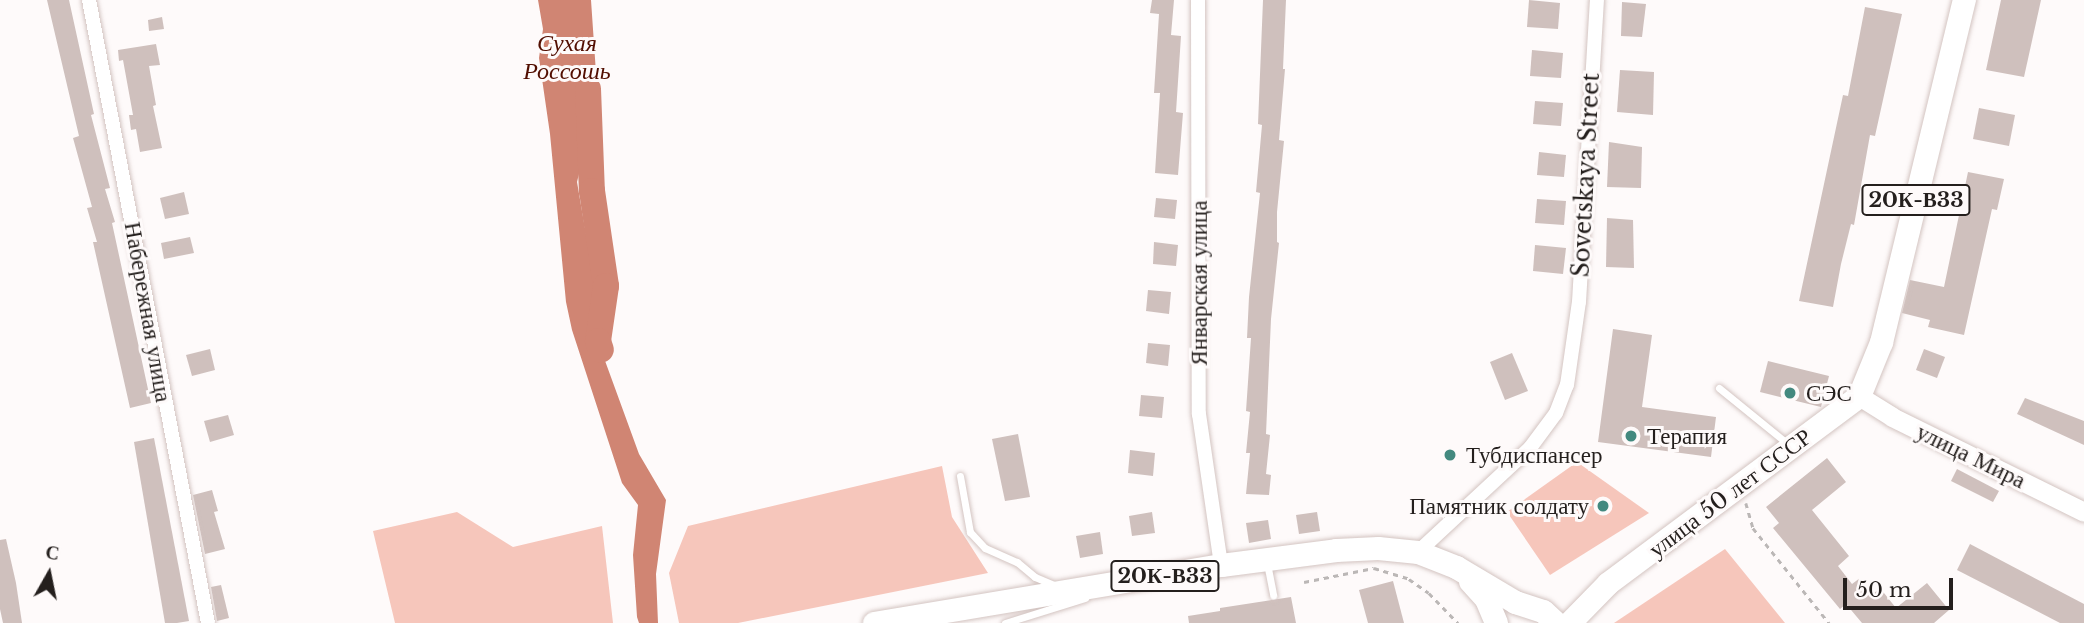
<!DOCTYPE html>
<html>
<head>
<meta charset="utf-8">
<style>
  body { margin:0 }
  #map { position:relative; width:2084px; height:623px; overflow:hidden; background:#fefafa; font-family:"Libre Baskerville",serif }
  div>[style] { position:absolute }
  .green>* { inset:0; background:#f6c6bb }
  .water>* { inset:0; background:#d08573 }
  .river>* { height:26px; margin:-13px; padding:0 13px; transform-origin:13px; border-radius:13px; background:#d08573 }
  .building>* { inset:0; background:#cfc0bd }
  .path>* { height:2.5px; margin-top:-1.25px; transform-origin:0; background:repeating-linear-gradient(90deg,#bbb7b6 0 5px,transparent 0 10px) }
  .roads { filter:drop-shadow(0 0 2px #d3c4c1) drop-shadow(0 0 2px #d3c4c1) }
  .service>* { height:7px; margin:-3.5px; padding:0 3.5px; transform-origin:3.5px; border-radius:3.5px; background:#fff }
  .minor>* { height:14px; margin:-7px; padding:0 7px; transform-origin:7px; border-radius:7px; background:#fff }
  .secondary>* { height:19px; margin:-9.5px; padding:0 9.5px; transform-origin:9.5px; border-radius:9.5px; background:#fff }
  .primary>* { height:23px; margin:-11.5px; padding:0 11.5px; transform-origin:11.5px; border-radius:11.5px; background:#fff }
  .dots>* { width:19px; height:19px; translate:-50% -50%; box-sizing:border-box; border:4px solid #fefafa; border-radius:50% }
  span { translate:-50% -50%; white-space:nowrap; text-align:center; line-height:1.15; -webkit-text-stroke:6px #fefafa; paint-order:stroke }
  .shield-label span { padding:2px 5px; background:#fefafa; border:2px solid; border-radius:5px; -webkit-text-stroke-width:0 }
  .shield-label { font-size:21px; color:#241f1d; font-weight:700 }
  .street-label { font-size:23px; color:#241f1d }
  .poi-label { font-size:23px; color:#241f1d }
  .left { translate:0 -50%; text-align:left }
  .right { translate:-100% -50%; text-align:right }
  .water-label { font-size:24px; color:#520e01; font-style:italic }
  .north { position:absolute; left:14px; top:539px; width:70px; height:70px; -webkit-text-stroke:5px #fefafa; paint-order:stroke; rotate:9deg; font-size:19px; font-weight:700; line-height:28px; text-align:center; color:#241f1d }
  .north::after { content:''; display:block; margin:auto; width:24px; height:32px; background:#241f1d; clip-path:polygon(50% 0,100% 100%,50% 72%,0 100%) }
  .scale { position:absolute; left:1843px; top:578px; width:110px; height:32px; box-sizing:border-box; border:4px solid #241f1d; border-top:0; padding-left:9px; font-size:21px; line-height:24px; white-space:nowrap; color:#241f1d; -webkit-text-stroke:5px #fefafa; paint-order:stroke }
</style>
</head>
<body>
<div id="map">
  <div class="green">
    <div style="clip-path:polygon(1577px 462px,1649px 513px,1550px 575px,1507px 512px)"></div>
    <div style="clip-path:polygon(942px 466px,952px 517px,988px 573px,738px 623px,679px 623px,669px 573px,688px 526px)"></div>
    <div style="clip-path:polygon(457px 512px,513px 547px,602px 526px,613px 623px,395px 623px,373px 531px)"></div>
    <div style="clip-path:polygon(1725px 549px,1785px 623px,1614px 623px)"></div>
  </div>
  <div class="water">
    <div style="clip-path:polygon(538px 0,591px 0,596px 73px,587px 141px,577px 182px,588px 246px,604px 269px,606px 286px,602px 315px,604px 358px,639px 454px,666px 500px,656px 574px,658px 623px,639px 623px,637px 617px,633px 555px,638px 505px,622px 483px,572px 330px,566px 302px,550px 134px,539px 58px,543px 29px)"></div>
  </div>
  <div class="river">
    <div style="left:588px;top:89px;width:102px;rotate:87.8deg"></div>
    <div style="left:592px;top:191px;width:96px;rotate:81.6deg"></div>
    <div style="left:606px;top:286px;width:56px;rotate:98.3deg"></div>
    <div style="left:598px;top:341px;width:9px;rotate:72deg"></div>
  </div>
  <div class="building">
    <div style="clip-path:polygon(47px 0,69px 0,94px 114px,91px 115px,110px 188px,105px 189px,115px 222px,112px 223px,151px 403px,130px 408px,93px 242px,97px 242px,87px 208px,92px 207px,73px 138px,79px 136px)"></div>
    <div style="clip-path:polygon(1152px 0,1174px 0,1171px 35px,1181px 36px,1176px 112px,1183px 113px,1178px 175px,1155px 173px,1160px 93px,1154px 93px,1159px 14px,1150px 13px)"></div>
    <div style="clip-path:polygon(1263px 0,1286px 0,1283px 69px,1285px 69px,1279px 140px,1284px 141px,1277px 212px,1277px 242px,1279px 243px,1271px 319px,1266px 434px,1270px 435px,1266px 474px,1271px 475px,1269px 495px,1246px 494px,1250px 453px,1246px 453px,1250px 412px,1246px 411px,1251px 338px,1247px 338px,1249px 297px,1260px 193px,1256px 192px,1262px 125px,1258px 124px)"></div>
    <div style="clip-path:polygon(1529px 0,1560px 3px,1558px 29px,1527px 27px)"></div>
    <div style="clip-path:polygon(2001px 0,2041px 0,2024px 77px,1986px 70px)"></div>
    <div style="clip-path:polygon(1622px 2px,1646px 4px,1642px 37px,1621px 36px)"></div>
    <div style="clip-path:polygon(1865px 7px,1902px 14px,1875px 136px,1870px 135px,1854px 225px,1851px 224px,1841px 264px,1833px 307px,1799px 301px,1843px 95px,1848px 96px)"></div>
    <div style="clip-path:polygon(162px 17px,164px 29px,149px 31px,148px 20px)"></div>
    <div style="clip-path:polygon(156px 44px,160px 65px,149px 66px,156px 105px,153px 106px,162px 148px,140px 152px,136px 129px,131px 130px,129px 115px,133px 115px,123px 60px,119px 61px,118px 50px)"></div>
    <div style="clip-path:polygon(1532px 50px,1563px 53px,1561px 78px,1530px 76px)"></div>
    <div style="clip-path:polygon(1620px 70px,1654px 72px,1653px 115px,1617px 112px)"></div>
    <div style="clip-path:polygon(1535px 101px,1563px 103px,1561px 126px,1533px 124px)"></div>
    <div style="clip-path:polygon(1979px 108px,2015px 115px,2009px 146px,1973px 139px)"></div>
    <div style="clip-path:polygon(1609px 142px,1642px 147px,1641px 188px,1607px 187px)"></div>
    <div style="clip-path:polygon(1539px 152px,1566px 155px,1564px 177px,1537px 175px)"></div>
    <div style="clip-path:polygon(1968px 172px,2004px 179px,1997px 210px,1992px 209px,1964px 335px,1928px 327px,1930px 320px,1902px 313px,1910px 280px,1944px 287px)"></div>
    <div style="clip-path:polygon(184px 192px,189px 214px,165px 219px,160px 198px)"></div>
    <div style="clip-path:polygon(1156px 198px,1177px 200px,1175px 219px,1154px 217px)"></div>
    <div style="clip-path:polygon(1537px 199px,1566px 201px,1564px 225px,1535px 223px)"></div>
    <div style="clip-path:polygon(1607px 218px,1633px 220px,1634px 268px,1606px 267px)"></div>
    <div style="clip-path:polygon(190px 237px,194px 253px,164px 259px,161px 243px)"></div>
    <div style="clip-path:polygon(1154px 242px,1178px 245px,1176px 266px,1153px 264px)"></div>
    <div style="clip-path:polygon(1535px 245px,1566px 248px,1563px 274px,1533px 271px)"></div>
    <div style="clip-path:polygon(1148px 290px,1171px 292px,1169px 314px,1146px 311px)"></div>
    <div style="clip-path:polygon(1613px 329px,1652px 335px,1642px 407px,1716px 417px,1711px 457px,1598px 442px)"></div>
    <div style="clip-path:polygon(1148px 343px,1170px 345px,1168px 366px,1146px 363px)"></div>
    <div style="clip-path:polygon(210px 349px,215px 370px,192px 376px,186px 355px)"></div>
    <div style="clip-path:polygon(1924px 349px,1945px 357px,1937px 378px,1916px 370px)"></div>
    <div style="clip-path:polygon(1512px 353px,1528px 391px,1505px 400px,1490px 362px)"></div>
    <div style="clip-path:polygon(1768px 361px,1829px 376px,1821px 407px,1760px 392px)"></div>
    <div style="clip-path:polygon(1141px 395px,1164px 397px,1162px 418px,1139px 416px)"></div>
    <div style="clip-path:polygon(2025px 398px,2084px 421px,2084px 445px,2017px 414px)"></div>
    <div style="clip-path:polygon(228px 415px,234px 435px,210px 442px,204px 421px)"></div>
    <div style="clip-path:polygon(1018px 434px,1030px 497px,1005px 501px,992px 439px)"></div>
    <div style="clip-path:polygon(154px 438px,189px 621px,177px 623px,165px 623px,134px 442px)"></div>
    <div style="clip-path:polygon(1130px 450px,1155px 453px,1153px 476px,1128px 473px)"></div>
    <div style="clip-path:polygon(1827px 458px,1846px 482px,1812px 510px,1849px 556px,1838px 566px,1852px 584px,1860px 578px,1873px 594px,1880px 588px,1896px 608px,1927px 583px,1949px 610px,1934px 623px,1862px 623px,1846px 604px,1840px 609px,1773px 528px,1779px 523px,1766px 507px)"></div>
    <div style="clip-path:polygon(1957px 469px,1999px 491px,1993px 502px,1951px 481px)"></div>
    <div style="clip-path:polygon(212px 490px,218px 511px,214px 512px,225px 549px,205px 554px,193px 495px)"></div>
    <div style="clip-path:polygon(1152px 512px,1155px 533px,1132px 536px,1129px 516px)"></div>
    <div style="clip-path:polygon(1317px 512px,1320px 531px,1299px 534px,1296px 515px)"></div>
    <div style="clip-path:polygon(1268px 520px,1271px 539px,1249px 543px,1246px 523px)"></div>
    <div style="clip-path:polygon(1100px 532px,1103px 554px,1080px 558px,1076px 536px)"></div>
    <div style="clip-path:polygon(6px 539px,16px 583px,22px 623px,3px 623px,0 609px,0 540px)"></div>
    <div style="clip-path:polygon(1970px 544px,2084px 604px,2084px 623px,2060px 623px,1957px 570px)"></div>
    <div style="clip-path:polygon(1393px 581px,1404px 623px,1368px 623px,1359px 590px)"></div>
    <div style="clip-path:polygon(221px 585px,229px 618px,217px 621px,211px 587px)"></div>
    <div style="clip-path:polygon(1291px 597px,1296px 623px,1189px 623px,1188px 616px,1220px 611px,1220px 608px)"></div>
  </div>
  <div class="path">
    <div style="left:1746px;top:503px;width:26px;rotate:74deg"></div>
    <div style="left:1753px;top:528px;width:122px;rotate:51.3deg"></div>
    <div style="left:1304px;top:582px;width:71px;rotate:-11.3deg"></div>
    <div style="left:1374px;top:568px;width:37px;rotate:17deg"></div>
    <div style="left:1409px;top:579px;width:24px;rotate:35deg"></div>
    <div style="left:1429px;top:593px;width:42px;rotate:46deg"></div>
  </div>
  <div class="roads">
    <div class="service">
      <div style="left:1719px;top:388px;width:89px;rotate:39.1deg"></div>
      <div style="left:960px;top:476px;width:57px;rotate:79.9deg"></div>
      <div style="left:970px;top:532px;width:22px;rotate:47deg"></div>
      <div style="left:985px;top:548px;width:35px;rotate:24deg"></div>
      <div style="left:1017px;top:562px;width:23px;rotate:40deg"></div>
      <div style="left:1035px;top:577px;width:23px;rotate:23deg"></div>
      <div style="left:1267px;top:563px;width:33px;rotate:79deg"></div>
      <div style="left:1005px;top:623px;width:84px;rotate:-17.4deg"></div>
    </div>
    <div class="minor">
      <div style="left:89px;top:0;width:634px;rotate:79.19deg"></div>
      <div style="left:1198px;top:0;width:414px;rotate:89.9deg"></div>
      <div style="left:1199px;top:414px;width:153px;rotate:81.7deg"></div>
      <div style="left:1418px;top:552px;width:153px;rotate:-42.9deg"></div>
      <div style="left:1530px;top:448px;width:44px;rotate:-53.4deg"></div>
      <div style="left:1556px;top:413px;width:30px;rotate:-69deg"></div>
      <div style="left:1567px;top:385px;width:84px;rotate:-81.8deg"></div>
      <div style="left:1579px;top:302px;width:303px;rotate:-86.6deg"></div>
    </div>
    <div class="secondary">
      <div style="left:1859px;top:396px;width:39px;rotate:32deg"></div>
      <div style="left:1892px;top:417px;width:214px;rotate:26.3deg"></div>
    </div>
    <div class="primary">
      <div style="left:1470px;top:581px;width:24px;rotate:48deg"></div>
      <div style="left:1486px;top:599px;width:26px;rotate:67deg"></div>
      <div style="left:874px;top:623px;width:352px;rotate:-9.5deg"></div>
      <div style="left:1221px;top:565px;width:116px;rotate:-7.4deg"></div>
      <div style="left:1336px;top:550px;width:42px;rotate:-2.7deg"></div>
      <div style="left:1378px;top:548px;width:40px;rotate:5.7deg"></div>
      <div style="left:1418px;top:552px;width:41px;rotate:21.5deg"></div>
      <div style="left:1456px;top:567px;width:69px;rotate:30.7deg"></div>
      <div style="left:1515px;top:602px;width:29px;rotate:18deg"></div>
      <div style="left:1543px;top:611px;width:18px;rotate:43deg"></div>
      <div style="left:1569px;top:623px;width:56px;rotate:-45.7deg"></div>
      <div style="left:1608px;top:583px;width:313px;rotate:-36.7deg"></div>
      <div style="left:1859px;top:396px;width:58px;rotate:-67.8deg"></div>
      <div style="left:1881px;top:342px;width:352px;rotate:-76.4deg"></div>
    </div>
  </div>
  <div class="dots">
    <div style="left:1790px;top:393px;background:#43897f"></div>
    <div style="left:1631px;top:436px;background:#43897f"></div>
    <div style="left:1450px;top:455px;background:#43897f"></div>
    <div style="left:1603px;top:506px;background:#43897f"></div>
  </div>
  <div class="shield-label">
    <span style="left:1916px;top:200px">20К-В33</span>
    <span style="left:1165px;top:576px">20К-В33</span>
  </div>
  <div class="street-label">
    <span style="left:1586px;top:175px;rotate:-87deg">Sovetskaya Street</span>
    <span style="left:1199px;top:283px;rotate:-90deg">Январская улица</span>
    <span style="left:148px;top:312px;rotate:80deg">Набережная улица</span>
    <span style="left:1971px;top:456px;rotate:26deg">улица Мира</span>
    <span style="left:1730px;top:493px;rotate:-37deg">улица 50 лет СССР</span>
  </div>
  <div class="poi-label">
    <span class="left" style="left:1806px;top:393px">СЭС</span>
    <span class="left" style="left:1647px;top:436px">Терапия</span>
    <span class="left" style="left:1466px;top:455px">Тубдиспансер</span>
    <span class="right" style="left:1589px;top:506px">Памятник солдату</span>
  </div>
  <div class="water-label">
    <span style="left:567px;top:57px">Сухая<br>Россошь</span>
  </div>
  <div class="north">С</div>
  <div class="scale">50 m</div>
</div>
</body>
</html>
